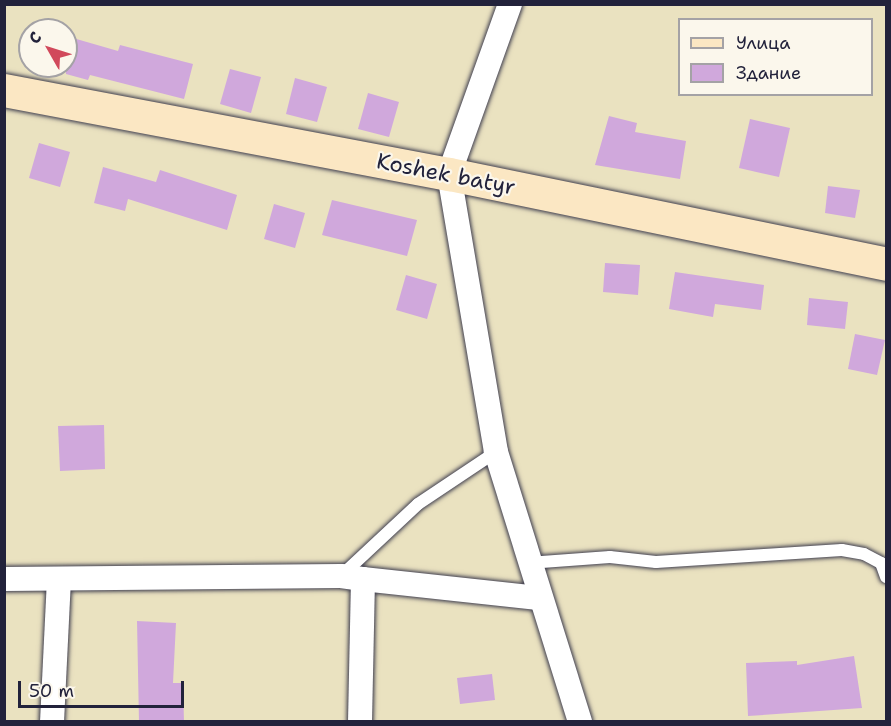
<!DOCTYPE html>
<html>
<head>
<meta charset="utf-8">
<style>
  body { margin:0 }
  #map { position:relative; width:891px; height:726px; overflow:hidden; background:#eae2c0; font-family:"Shantell Sans",sans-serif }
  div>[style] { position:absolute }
  .building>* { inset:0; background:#d0a8dc }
  .roads { filter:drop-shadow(0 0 2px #403f4f) drop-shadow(0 0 2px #403f4f) }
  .lane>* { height:12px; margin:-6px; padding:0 6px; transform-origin:6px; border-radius:6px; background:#fff }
  .street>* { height:24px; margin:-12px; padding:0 12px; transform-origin:12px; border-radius:12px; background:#fff }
  .secondary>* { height:33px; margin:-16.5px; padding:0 16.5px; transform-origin:16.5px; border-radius:16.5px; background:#fbe7c3 }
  span { translate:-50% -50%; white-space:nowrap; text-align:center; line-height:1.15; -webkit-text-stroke:4.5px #fbf7ec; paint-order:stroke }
  .street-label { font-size:22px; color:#22223b }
  .frame { position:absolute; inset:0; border:6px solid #22223b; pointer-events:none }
  .legend { position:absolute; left:678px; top:18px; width:195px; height:78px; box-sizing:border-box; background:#fbf7ec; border:2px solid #a4a2a5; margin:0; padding:8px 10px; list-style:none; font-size:18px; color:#22223b }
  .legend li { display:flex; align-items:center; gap:12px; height:30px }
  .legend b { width:30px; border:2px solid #a4a2a5 }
  .north { position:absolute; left:18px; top:18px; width:60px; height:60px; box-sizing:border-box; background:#fbf7ec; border:2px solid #a4a2a5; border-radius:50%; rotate:309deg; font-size:16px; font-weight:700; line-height:24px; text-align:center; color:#22223b }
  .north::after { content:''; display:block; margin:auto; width:21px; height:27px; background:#d1495b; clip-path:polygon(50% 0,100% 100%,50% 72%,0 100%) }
  .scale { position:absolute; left:18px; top:681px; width:166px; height:27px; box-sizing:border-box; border:3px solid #22223b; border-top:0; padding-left:8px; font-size:18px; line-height:21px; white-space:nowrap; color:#22223b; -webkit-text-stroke:4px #fbf7ec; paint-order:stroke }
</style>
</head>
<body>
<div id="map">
  <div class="building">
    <div style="clip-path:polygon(66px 36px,118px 51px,120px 45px,193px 64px,184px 99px,90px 75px,88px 80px,66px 74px)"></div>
    <div style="clip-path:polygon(230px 69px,261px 77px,251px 113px,220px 104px)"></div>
    <div style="clip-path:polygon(295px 78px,327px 87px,317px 122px,286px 114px)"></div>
    <div style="clip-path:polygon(368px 93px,399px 102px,389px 137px,358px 129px)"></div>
    <div style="clip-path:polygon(609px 116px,637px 123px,635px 132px,686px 141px,680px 179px,595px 165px)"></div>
    <div style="clip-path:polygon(750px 119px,790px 128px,779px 177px,739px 168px)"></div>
    <div style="clip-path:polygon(39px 143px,70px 152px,60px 187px,29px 178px)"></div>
    <div style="clip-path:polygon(103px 167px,156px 182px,160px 170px,237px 195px,227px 230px,128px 199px,125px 211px,94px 203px)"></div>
    <div style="clip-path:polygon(828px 186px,860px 190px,855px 218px,825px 213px)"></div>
    <div style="clip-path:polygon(332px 200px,417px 220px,407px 256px,322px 235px)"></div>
    <div style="clip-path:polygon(274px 204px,305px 213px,295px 248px,264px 239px)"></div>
    <div style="clip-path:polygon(605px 263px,640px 265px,638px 295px,603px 292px)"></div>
    <div style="clip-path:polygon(675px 272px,764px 285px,761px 310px,715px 304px,713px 317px,669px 309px)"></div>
    <div style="clip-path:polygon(406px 275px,437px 284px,427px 319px,396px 310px)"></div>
    <div style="clip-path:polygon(809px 298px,848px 302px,845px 329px,807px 325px)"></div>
    <div style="clip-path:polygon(855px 334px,885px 340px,877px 375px,848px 369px)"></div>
    <div style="clip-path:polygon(104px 425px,105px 469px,60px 471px,58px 426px)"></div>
    <div style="clip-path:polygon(137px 621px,176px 623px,173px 683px,183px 683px,184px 722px,139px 722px)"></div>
    <div style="clip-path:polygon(854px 656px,862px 708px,748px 716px,746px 663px,797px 661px,797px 665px)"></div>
    <div style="clip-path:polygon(492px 674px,495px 700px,460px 704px,457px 678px)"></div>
  </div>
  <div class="roads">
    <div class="lane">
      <div style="left:528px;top:563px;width:82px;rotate:-4.2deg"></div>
      <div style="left:610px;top:557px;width:46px;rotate:6.2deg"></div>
      <div style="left:656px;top:562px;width:186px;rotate:-3.7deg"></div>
      <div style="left:842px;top:550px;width:22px;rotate:10deg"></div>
      <div style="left:864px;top:554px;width:19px;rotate:28deg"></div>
      <div style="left:881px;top:563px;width:15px;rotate:70deg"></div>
      <div style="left:341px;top:576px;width:105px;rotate:-43.1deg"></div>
      <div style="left:418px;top:504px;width:94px;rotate:-33.7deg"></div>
    </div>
    <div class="street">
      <div style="left:510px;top:4px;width:181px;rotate:109.7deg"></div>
      <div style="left:449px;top:174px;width:282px;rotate:80.4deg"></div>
      <div style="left:496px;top:452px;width:283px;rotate:72.7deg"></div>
      <div style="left:4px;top:579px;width:337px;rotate:-0.5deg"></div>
      <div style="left:341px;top:576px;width:22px;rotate:8deg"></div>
      <div style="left:363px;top:579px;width:143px;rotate:91.2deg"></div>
      <div style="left:363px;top:579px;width:176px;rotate:6.2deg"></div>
      <div style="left:52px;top:722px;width:142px;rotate:-87.2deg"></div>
    </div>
    <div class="secondary">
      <div style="left:4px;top:90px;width:453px;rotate:10.7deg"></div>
      <div style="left:449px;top:174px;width:446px;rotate:11.6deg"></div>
    </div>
  </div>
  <div class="street-label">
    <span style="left:446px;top:174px;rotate:11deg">Koshek batyr</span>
  </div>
  <div class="frame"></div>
  <ul class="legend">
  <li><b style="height:8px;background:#fbe7c3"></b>Улица</li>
  <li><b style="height:16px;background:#d0a8dc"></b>Здание</li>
  </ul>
  <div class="north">С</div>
  <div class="scale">50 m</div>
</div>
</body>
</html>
